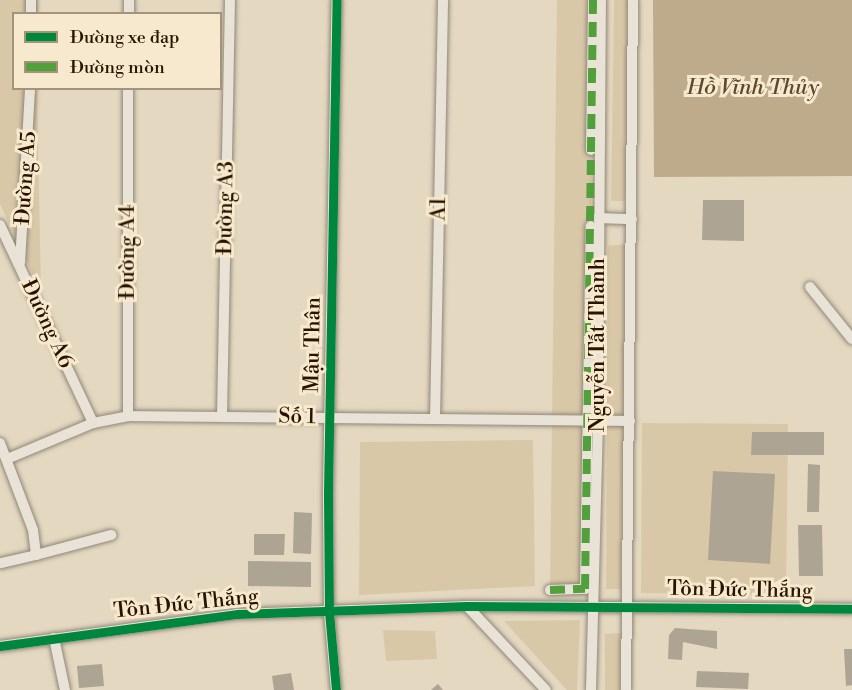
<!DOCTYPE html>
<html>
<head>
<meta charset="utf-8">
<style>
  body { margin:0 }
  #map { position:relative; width:852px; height:690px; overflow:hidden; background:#e4d8c1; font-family:"Libre Bodoni",serif }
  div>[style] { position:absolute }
  .green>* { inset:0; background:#d9c8a8 }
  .water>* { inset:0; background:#beab8c }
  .building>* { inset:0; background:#ada493 }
  .roads { filter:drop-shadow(0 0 2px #908777) drop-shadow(0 0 2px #908777) }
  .minor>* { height:10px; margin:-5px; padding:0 5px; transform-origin:5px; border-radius:5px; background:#e8e2d7 }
  .quiet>* { height:8px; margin-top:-4px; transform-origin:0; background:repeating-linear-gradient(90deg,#51a03c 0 15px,transparent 0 23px) }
  .cycleway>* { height:9px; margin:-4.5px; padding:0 4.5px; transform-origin:4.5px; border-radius:4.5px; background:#00873e }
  span { translate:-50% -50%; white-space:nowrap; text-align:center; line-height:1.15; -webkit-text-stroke:6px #f7e9cd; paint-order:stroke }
  .street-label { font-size:21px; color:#271300 }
  .water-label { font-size:22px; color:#5d482f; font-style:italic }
  .legend { position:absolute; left:12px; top:12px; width:210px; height:78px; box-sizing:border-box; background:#f7e9cd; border:2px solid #a4937b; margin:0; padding:8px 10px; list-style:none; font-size:18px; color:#271300 }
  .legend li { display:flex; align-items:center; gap:12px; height:30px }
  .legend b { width:30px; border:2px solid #a4937b }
</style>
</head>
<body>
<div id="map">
  <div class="green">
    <div style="clip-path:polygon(0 0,38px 0,38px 13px,14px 14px,14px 88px,37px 89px,41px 292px,0 204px)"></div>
    <div style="clip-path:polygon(557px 0,593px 0,589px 424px,585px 589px,550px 590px)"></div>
    <div style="clip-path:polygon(614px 0,631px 0,625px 201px,611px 201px)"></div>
    <div style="clip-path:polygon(626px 244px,621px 589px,606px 589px,608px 246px)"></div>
    <div style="clip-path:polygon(642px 423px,788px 424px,786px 595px,641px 593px)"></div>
    <div style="clip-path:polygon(533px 440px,535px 586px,359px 595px,360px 442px)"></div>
    <div style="clip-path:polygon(580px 620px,577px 690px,567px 690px,504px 621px)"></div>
    <div style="clip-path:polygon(383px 630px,435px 631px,437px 659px,386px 661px)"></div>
    <div style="clip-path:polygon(621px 633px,620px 690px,605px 690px,605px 634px)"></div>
  </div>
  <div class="water">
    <div style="clip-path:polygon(653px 0,852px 0,852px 176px,654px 177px)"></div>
  </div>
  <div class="building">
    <div style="clip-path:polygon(703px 200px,744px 200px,744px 241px,702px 240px)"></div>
    <div style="clip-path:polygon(752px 432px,824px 432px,824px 455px,751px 455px)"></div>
    <div style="clip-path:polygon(808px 464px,820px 465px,819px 512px,807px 512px)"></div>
    <div style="clip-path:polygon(713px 471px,775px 474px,770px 564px,708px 560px)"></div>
    <div style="clip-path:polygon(294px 512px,312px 513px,311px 554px,293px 553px)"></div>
    <div style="clip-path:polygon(798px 525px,822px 525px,823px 576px,799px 576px)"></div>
    <div style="clip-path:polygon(254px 534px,285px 534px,284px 555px,254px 555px)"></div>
    <div style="clip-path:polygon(248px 561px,311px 562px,311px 587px,248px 586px)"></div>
    <div style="clip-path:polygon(675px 628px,717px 631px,717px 649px,683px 642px,682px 660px,668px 659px,669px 635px)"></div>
    <div style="clip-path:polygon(844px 649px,852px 649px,852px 685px,846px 686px)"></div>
    <div style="clip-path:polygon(102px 664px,104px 686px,79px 688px,77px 666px)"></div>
    <div style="clip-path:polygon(697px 671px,749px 673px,748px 689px,696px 687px)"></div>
    <div style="clip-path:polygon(291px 673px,294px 690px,274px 690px,272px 676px)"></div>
    <div style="clip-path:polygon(438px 684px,443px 690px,431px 690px)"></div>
  </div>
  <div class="roads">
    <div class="minor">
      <div style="left:31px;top:14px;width:14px;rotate:-90deg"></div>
      <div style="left:129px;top:14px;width:14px;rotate:-90deg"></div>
      <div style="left:591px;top:150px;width:150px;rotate:-89.2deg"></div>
      <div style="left:598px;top:218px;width:34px;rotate:2deg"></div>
      <div style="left:0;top:225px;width:219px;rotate:64.8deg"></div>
      <div style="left:20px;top:263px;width:175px;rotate:-86.7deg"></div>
      <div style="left:810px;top:287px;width:67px;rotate:51.1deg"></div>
      <div style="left:128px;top:416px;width:328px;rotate:-90deg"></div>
      <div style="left:222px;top:416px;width:416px;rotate:-88.9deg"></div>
      <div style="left:435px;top:419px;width:419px;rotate:-88.9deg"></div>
      <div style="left:0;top:443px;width:93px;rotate:69.2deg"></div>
      <div style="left:33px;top:530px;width:25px;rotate:83deg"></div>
      <div style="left:36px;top:555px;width:37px;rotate:167deg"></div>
      <div style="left:7px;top:459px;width:93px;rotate:-22.7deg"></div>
      <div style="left:93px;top:423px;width:36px;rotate:-11deg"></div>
      <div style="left:128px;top:416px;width:502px;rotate:0.57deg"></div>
      <div style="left:36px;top:555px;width:78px;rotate:-14.9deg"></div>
      <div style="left:550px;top:590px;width:35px;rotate:-2deg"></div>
      <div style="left:585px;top:589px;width:363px;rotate:-89.1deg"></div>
      <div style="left:467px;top:606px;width:115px;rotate:46.8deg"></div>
      <div style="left:54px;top:638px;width:53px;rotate:78.1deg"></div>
      <div style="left:0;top:646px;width:240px;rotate:-7.7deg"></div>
      <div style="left:238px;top:614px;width:229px;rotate:-2deg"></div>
      <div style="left:467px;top:606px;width:385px;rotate:0.4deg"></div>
      <div style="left:336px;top:690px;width:78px;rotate:-95.1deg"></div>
      <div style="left:329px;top:612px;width:120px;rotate:-90.5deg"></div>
      <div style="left:328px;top:492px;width:492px;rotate:-89deg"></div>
      <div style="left:591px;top:690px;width:269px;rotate:-88.5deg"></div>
      <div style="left:598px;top:421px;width:421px;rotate:-89.6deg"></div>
      <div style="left:626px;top:690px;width:690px;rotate:-89.42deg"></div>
    </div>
  </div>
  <div class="quiet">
    <div style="left:550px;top:590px;width:35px;rotate:-2deg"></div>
    <div style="left:585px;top:589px;width:589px;rotate:-89.22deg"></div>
  </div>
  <div class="cycleway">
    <div style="left:0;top:646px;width:240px;rotate:-7.7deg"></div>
    <div style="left:238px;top:614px;width:229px;rotate:-2deg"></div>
    <div style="left:467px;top:606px;width:385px;rotate:0.4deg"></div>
    <div style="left:336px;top:690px;width:78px;rotate:-95.1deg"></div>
    <div style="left:329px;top:612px;width:120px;rotate:-90.5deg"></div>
    <div style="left:328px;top:492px;width:492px;rotate:-89deg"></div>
  </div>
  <div class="street-label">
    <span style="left:26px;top:178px;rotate:-86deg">Đường A5</span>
    <span style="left:226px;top:208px;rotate:-89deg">Đường A3</span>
    <span style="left:439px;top:209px;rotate:-89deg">A1</span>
    <span style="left:128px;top:252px;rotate:-90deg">Đường A4</span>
    <span style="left:47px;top:324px;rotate:65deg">Đường A6</span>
    <span style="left:313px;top:345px;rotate:-89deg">Mậu Thân</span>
    <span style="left:598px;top:345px;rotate:-90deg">Nguyễn Tất Thành</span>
    <span style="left:297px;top:417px;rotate:1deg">Số 1</span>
    <span style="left:740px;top:590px;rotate:1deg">Tôn Đức Thắng</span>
    <span style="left:186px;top:604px;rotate:-6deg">Tôn Đức Thắng</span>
  </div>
  <div class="water-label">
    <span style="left:753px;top:88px">Hồ Vĩnh Thủy</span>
  </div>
  <ul class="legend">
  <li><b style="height:8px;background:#00873e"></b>Đường xe đạp</li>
  <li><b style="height:8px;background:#51a03c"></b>Đường mòn</li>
  </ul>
</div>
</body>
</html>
